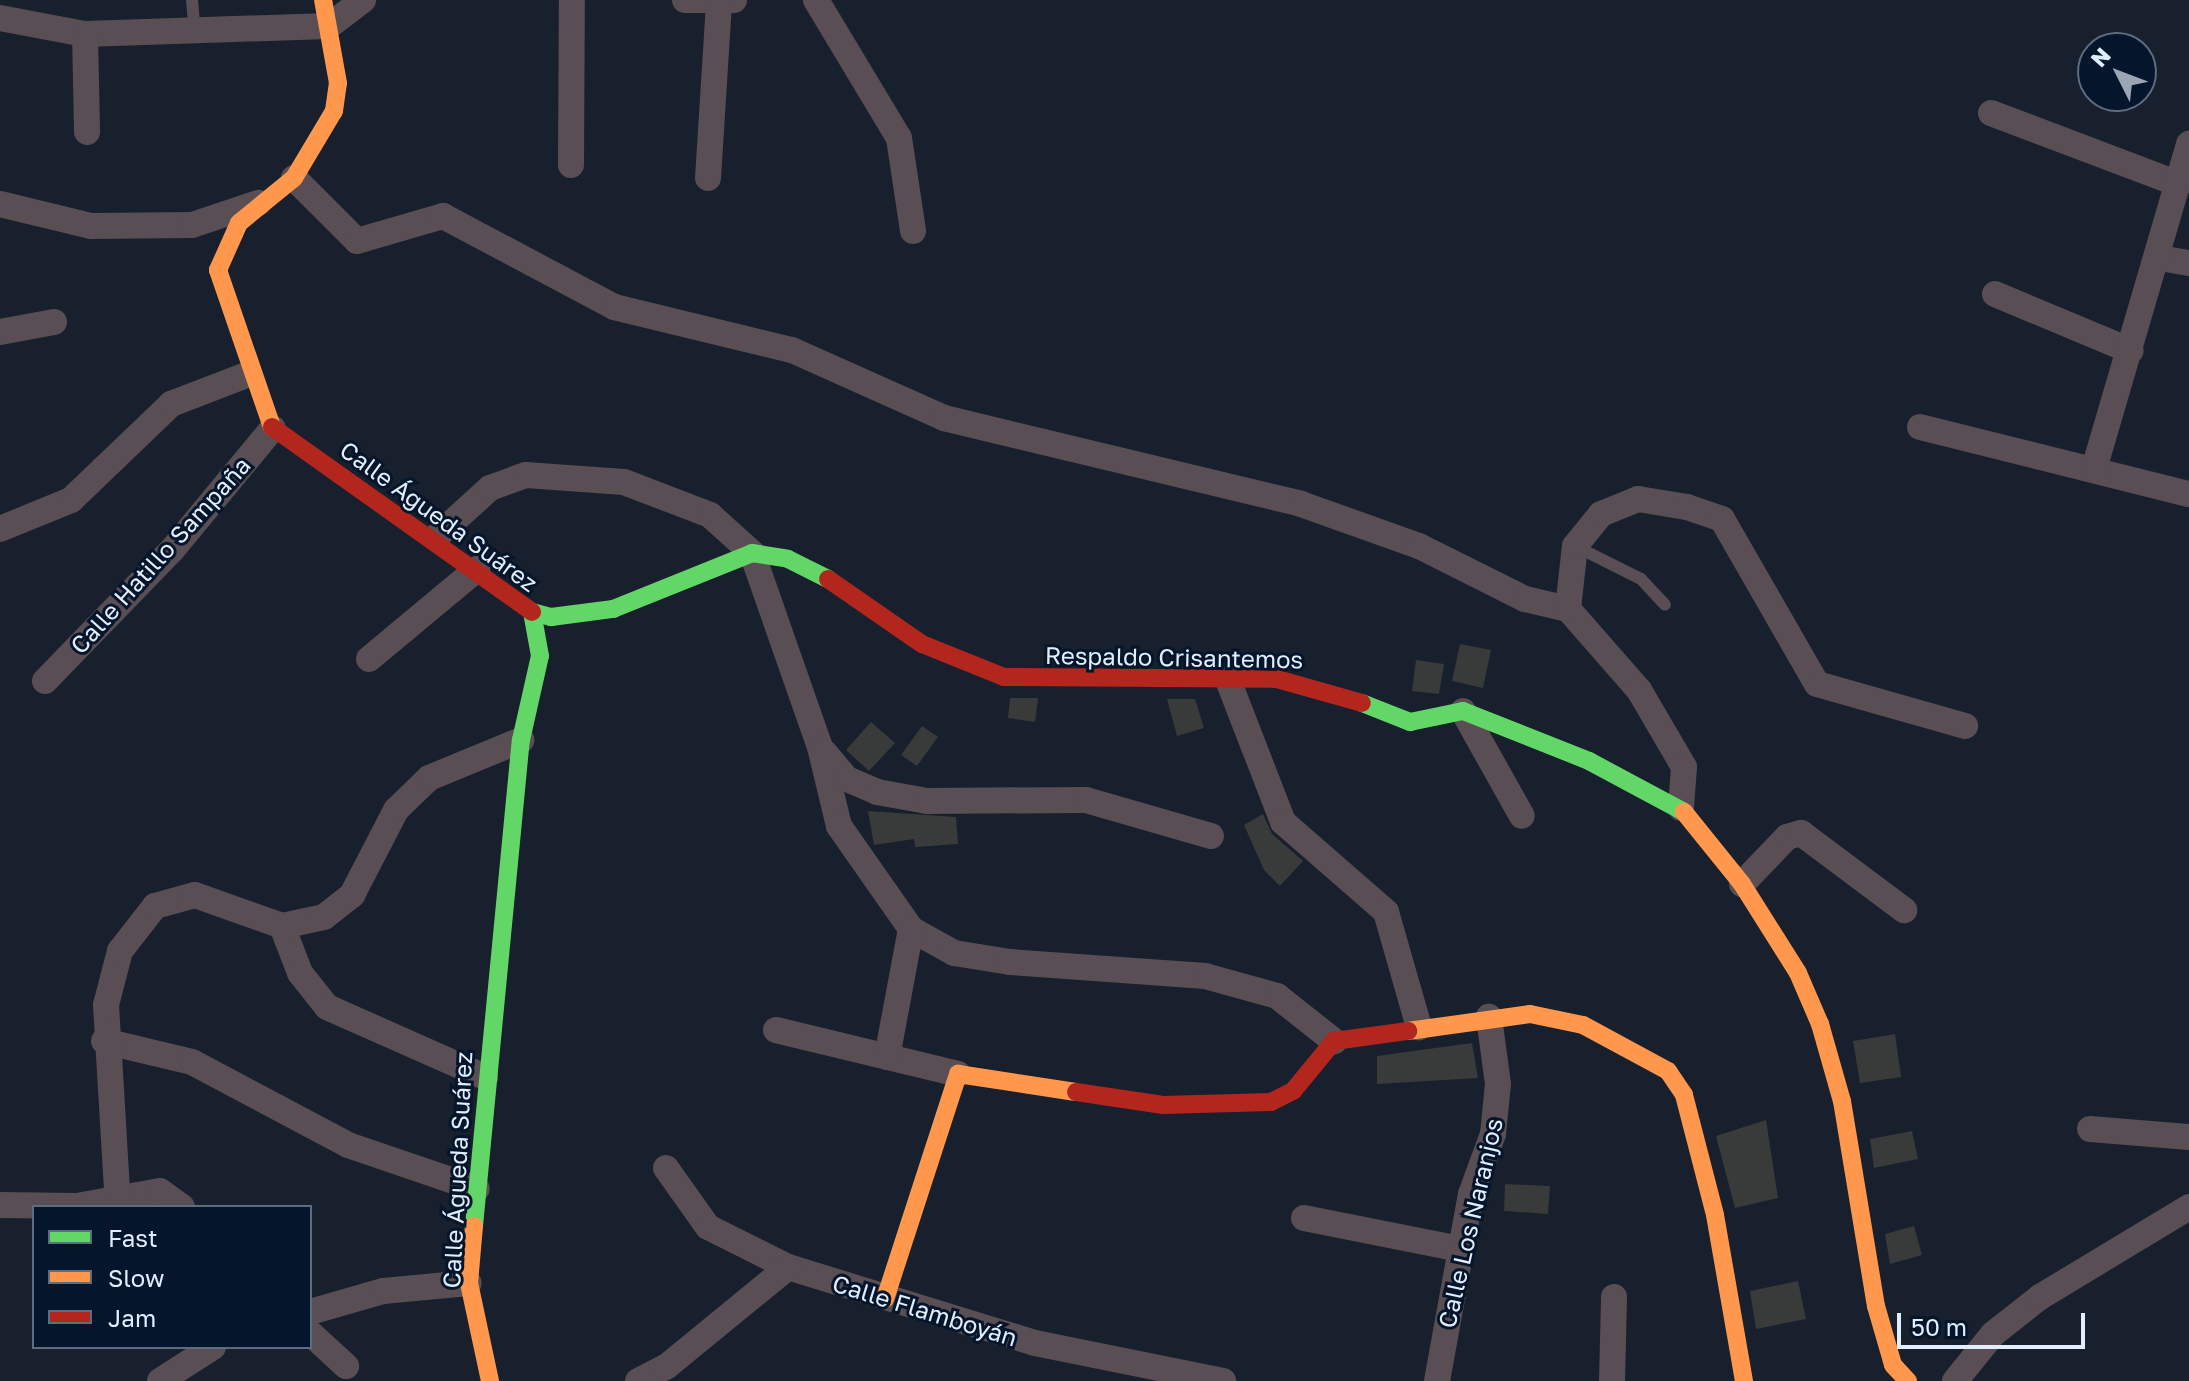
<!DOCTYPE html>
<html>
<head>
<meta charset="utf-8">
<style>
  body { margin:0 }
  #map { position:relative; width:2189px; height:1381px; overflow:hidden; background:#17202c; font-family:"Golos Text",sans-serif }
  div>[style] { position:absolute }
  .building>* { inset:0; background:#393a3a }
  .lane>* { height:12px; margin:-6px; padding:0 6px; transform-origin:6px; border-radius:6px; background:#584e53 }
  .street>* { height:26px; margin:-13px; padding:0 13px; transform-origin:13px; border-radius:13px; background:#584e53 }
  .fast>* { height:18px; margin:-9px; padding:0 9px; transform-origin:9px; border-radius:9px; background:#63d668 }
  .slow>* { height:18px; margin:-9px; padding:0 9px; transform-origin:9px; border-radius:9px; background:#ff974d }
  .jam>* { height:18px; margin:-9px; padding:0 9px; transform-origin:9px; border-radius:9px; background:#b3261e }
  span { translate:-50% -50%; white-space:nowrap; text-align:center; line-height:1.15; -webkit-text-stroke:6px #05152b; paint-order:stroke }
  .street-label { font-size:24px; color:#e2eefd }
  .legend { position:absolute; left:32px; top:1205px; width:280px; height:144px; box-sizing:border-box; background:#05152b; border:2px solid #5d6c7f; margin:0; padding:10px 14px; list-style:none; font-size:24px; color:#e2eefd }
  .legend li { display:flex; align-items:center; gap:16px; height:40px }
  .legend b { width:40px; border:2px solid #5d6c7f }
  .north { position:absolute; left:2077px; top:32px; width:80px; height:80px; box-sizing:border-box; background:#05152b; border:2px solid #5d6c7f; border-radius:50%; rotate:312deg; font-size:22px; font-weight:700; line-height:32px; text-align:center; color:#e2eefd }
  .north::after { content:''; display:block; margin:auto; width:28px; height:36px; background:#9ba6b4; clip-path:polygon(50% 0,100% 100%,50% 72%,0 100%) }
  .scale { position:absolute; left:1897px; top:1313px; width:188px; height:36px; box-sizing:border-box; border:4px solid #e2eefd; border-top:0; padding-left:10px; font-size:24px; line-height:28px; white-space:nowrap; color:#e2eefd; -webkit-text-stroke:6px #05152b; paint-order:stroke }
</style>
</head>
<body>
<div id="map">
  <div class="building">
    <div style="clip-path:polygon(1460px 644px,1491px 650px,1483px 688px,1452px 681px)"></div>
    <div style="clip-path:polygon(1416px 660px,1444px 664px,1439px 694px,1412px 691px)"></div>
    <div style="clip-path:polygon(1010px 698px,1038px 698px,1035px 722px,1008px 718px)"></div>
    <div style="clip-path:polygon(1167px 699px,1195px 699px,1204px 728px,1177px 736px)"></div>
    <div style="clip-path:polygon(871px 722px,895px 743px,869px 771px,846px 750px)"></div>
    <div style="clip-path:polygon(922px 726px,938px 737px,917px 766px,901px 755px)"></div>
    <div style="clip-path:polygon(868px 811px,956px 817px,958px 844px,915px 847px,914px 839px,874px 845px)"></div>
    <div style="clip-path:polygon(1263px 814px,1272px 834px,1303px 861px,1280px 886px,1264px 870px,1244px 825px)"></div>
    <div style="clip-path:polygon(1895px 1034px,1901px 1077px,1860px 1083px,1853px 1041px)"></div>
    <div style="clip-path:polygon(1472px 1043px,1478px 1078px,1377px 1084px,1377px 1056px)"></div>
    <div style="clip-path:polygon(1766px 1120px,1778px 1198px,1735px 1208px,1716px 1136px)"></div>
    <div style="clip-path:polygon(1912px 1131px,1918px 1159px,1874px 1168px,1870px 1139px)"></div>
    <div style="clip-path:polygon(1505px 1184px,1550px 1186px,1548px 1214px,1504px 1211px)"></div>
    <div style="clip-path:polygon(1914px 1226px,1922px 1255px,1890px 1264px,1885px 1234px)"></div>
    <div style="clip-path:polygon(1798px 1281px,1806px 1319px,1756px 1329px,1750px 1291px)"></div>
  </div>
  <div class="lane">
    <div style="left:192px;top:0;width:32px;rotate:85deg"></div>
    <div style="left:1575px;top:546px;width:74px;rotate:26.6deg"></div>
    <div style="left:1641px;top:579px;width:35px;rotate:47deg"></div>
  </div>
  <div class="street">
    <div style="left:685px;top:0;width:49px"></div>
    <div style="left:816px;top:0;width:161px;rotate:59deg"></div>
    <div style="left:899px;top:138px;width:94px;rotate:81.4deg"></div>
    <div style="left:0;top:18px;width:86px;rotate:10.7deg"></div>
    <div style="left:85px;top:34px;width:244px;rotate:-1.9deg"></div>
    <div style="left:329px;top:26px;width:43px;rotate:-37.4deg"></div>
    <div style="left:85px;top:34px;width:98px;rotate:88.8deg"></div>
    <div style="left:1991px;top:113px;width:201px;rotate:20.7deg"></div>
    <div style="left:571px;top:165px;width:165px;rotate:-89.7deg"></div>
    <div style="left:294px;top:178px;width:89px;rotate:45deg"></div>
    <div style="left:357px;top:241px;width:90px;rotate:-16.2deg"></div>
    <div style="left:443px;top:216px;width:194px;rotate:28deg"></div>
    <div style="left:614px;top:307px;width:183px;rotate:13.6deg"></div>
    <div style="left:792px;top:350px;width:167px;rotate:24.1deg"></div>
    <div style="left:944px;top:418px;width:367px;rotate:13.5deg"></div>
    <div style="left:1301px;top:504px;width:125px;rotate:19.6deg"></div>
    <div style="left:1419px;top:546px;width:119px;rotate:26.6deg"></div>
    <div style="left:1525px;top:599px;width:44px;rotate:13.1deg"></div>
    <div style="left:1568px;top:609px;width:108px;rotate:48.8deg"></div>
    <div style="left:1639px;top:690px;width:89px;rotate:59.7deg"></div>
    <div style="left:1684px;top:767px;width:41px;rotate:94.2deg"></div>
    <div style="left:708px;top:178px;width:176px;rotate:-86.4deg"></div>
    <div style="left:0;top:204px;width:94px;rotate:13.6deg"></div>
    <div style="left:91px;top:226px;width:101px;rotate:-0.6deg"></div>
    <div style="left:192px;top:225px;width:70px;rotate:-18.4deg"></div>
    <div style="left:2160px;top:258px;width:29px;rotate:10deg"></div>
    <div style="left:1995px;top:294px;width:147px;rotate:22.7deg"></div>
    <div style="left:0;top:332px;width:55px;rotate:-10.5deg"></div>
    <div style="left:1920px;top:427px;width:277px;rotate:14deg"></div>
    <div style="left:2094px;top:469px;width:339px;rotate:-73.7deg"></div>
    <div style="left:0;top:529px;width:77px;rotate:-22.2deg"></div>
    <div style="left:71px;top:500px;width:139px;rotate:-43.8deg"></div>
    <div style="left:171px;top:404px;width:84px;rotate:-21deg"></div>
    <div style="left:436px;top:537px;width:73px;rotate:-42.2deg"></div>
    <div style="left:490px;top:488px;width:38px;rotate:-20deg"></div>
    <div style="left:526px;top:475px;width:98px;rotate:4.1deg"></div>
    <div style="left:624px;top:482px;width:92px;rotate:21deg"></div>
    <div style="left:710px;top:515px;width:57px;rotate:42.1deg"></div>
    <div style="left:752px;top:553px;width:206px;rotate:70.7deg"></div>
    <div style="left:820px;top:747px;width:81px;rotate:76.5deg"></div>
    <div style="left:839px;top:826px;width:126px;rotate:55deg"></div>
    <div style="left:911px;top:929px;width:49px;rotate:29.2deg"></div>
    <div style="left:954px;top:953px;width:57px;rotate:9.1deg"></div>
    <div style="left:1010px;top:962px;width:196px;rotate:4.1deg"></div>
    <div style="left:1205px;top:976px;width:75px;rotate:15.5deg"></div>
    <div style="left:1277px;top:996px;width:73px;rotate:38.3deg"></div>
    <div style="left:1568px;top:609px;width:63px;rotate:-83.7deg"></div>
    <div style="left:1575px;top:546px;width:41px;rotate:-50.9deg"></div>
    <div style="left:1601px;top:514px;width:40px;rotate:-22deg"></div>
    <div style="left:1638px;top:499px;width:50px;rotate:9.3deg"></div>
    <div style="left:1687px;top:507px;width:37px;rotate:19deg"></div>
    <div style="left:1722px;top:519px;width:190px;rotate:60.1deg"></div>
    <div style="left:1817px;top:684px;width:154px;rotate:15.8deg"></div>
    <div style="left:369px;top:659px;width:141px;rotate:-39.8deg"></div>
    <div style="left:1228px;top:680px;width:152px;rotate:68.8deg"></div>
    <div style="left:1283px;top:822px;width:137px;rotate:41.1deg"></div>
    <div style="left:1386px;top:912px;width:120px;rotate:74deg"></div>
    <div style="left:45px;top:681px;width:182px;rotate:-45.9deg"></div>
    <div style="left:172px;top:550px;width:158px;rotate:-50.4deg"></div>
    <div style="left:1463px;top:711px;width:120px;rotate:60.7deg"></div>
    <div style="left:825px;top:753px;width:34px;rotate:50deg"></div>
    <div style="left:847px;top:779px;width:33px;rotate:23deg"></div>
    <div style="left:877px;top:792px;width:51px;rotate:10.2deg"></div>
    <div style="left:927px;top:801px;width:159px;rotate:-0.4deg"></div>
    <div style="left:1086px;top:800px;width:130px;rotate:16.1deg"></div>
    <div style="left:1742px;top:884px;width:65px;rotate:-46.2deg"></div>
    <div style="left:1787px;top:837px;width:15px;rotate:-16deg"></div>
    <div style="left:1801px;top:833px;width:129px;rotate:36.8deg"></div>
    <div style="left:282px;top:926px;width:50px;rotate:69deg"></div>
    <div style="left:300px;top:973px;width:43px;rotate:51.5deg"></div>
    <div style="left:327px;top:1007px;width:173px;rotate:23.9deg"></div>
    <div style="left:776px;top:1030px;width:187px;rotate:13.6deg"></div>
    <div style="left:104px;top:1041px;width:90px;rotate:13.4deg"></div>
    <div style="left:192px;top:1062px;width:177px;rotate:28deg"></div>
    <div style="left:348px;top:1145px;width:136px;rotate:18.8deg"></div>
    <div style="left:887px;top:1057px;width:130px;rotate:-79.4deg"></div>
    <div style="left:2090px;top:1129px;width:99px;rotate:4.6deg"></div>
    <div style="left:666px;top:1168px;width:72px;rotate:54.6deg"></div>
    <div style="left:708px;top:1227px;width:89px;rotate:26.6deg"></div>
    <div style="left:788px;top:1267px;width:258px;rotate:17.1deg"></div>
    <div style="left:1035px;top:1343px;width:192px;rotate:11.4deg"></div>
    <div style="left:0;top:1205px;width:77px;rotate:0.7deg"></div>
    <div style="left:77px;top:1206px;width:84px;rotate:-10.2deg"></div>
    <div style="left:160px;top:1191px;width:27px;rotate:36deg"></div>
    <div style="left:118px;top:1207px;width:202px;rotate:-93.4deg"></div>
    <div style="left:106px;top:1005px;width:56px;rotate:-75.5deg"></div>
    <div style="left:120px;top:951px;width:57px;rotate:-52.1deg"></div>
    <div style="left:155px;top:906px;width:41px;rotate:-15.4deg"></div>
    <div style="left:195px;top:895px;width:92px;rotate:19.6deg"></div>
    <div style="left:282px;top:926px;width:43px;rotate:-12.1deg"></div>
    <div style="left:324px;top:917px;width:36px;rotate:-38deg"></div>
    <div style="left:352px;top:895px;width:96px;rotate:-62.6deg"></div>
    <div style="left:396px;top:810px;width:46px;rotate:-44.1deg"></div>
    <div style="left:429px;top:778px;width:100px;rotate:-22.4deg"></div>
    <div style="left:1304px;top:1218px;width:159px;rotate:11.2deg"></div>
    <div style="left:310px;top:1312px;width:76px;rotate:-16deg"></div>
    <div style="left:383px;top:1291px;width:86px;rotate:-5.3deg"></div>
    <div style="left:310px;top:1333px;width:49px;rotate:42.5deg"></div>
    <div style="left:160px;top:1381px;width:63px;rotate:-32.7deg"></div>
    <div style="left:638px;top:1381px;width:31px;rotate:-27deg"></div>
    <div style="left:666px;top:1367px;width:158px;rotate:-39.3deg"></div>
    <div style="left:1437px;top:1381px;width:190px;rotate:-79.7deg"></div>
    <div style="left:1471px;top:1194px;width:64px;rotate:-69.9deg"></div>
    <div style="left:1493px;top:1134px;width:50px;rotate:-84.3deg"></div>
    <div style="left:1498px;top:1084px;width:68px;rotate:-97.7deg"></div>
    <div style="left:1612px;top:1381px;width:84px;rotate:-88.6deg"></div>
    <div style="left:1955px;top:1381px;width:60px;rotate:-51deg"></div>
    <div style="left:1993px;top:1334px;width:60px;rotate:-38.2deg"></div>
    <div style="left:2040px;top:1297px;width:174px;rotate:-31.1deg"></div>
  </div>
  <div class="fast">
    <div style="left:532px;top:612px;width:20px;rotate:15deg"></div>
    <div style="left:551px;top:617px;width:63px;rotate:-7.4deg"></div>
    <div style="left:613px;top:609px;width:150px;rotate:-21.9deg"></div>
    <div style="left:752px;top:553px;width:36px;rotate:9deg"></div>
    <div style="left:788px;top:559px;width:45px;rotate:26.6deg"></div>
    <div style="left:1362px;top:703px;width:52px;rotate:21.6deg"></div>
    <div style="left:1410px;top:722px;width:54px;rotate:-11.7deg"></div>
    <div style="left:1463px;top:711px;width:136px;rotate:21.6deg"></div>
    <div style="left:1589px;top:761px;width:108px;rotate:28.2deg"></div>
    <div style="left:474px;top:1226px;width:488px;rotate:-84.5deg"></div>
    <div style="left:521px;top:740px;width:86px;rotate:-77.3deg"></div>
    <div style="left:540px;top:656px;width:45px;rotate:-100.3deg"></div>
  </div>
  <div class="slow">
    <div style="left:272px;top:427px;width:166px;rotate:-109deg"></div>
    <div style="left:218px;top:270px;width:51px;rotate:-65.9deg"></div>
    <div style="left:239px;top:223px;width:71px;rotate:-39.3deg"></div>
    <div style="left:294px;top:178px;width:78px;rotate:-59.2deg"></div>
    <div style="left:334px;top:111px;width:28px;rotate:-82deg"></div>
    <div style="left:338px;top:83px;width:84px;rotate:-100.2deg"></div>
    <div style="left:1684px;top:812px;width:92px;rotate:51.1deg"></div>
    <div style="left:1742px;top:884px;width:105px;rotate:57.8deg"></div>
    <div style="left:1798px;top:973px;width:56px;rotate:66.7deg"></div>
    <div style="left:1820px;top:1024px;width:80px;rotate:74.1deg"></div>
    <div style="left:1842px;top:1101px;width:208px;rotate:80.6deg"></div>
    <div style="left:1876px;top:1306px;width:61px;rotate:73.9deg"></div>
    <div style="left:1893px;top:1365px;width:22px;rotate:47deg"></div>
    <div style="left:1408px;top:1031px;width:123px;rotate:-7.9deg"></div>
    <div style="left:1530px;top:1014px;width:54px;rotate:11.7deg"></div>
    <div style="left:1583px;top:1025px;width:97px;rotate:28.4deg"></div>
    <div style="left:1668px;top:1071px;width:29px;rotate:56deg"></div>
    <div style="left:1684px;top:1095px;width:124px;rotate:75.5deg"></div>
    <div style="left:1715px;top:1215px;width:169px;rotate:80.1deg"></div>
    <div style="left:474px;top:1226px;width:57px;rotate:95deg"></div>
    <div style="left:469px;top:1283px;width:100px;rotate:77.9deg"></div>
    <div style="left:885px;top:1299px;width:237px;rotate:-72deg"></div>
    <div style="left:958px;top:1074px;width:119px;rotate:8.7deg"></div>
  </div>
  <div class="jam">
    <div style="left:272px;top:427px;width:319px;rotate:35.4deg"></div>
    <div style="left:828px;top:579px;width:114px;rotate:34.7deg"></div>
    <div style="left:922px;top:644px;width:88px;rotate:21.9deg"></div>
    <div style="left:1004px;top:677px;width:273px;rotate:0.4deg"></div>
    <div style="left:1277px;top:679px;width:88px;rotate:15.8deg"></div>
    <div style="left:1076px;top:1092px;width:88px;rotate:8.5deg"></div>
    <div style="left:1163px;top:1105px;width:108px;rotate:-1.6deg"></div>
    <div style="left:1271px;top:1102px;width:25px;rotate:-27deg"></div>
    <div style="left:1293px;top:1091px;width:65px;rotate:-50.6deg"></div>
    <div style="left:1334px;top:1041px;width:75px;rotate:-7.7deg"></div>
  </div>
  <div class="street-label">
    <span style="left:439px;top:516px;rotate:36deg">Calle Águeda Suárez</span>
    <span style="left:160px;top:555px;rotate:-48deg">Calle Hatillo Sampaña</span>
    <span style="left:1174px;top:657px;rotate:1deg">Respaldo Crisantemos</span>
    <span style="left:457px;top:1170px;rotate:-87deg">Calle Águeda Suárez</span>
    <span style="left:1470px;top:1223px;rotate:-77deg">Calle Los Naranjos</span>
    <span style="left:925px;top:1310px;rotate:17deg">Calle Flamboyán</span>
  </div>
  <ul class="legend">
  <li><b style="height:10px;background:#63d668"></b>Fast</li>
  <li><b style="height:10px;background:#ff974d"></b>Slow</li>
  <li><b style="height:10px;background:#b3261e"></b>Jam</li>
  </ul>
  <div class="north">N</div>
  <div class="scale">50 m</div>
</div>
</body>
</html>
